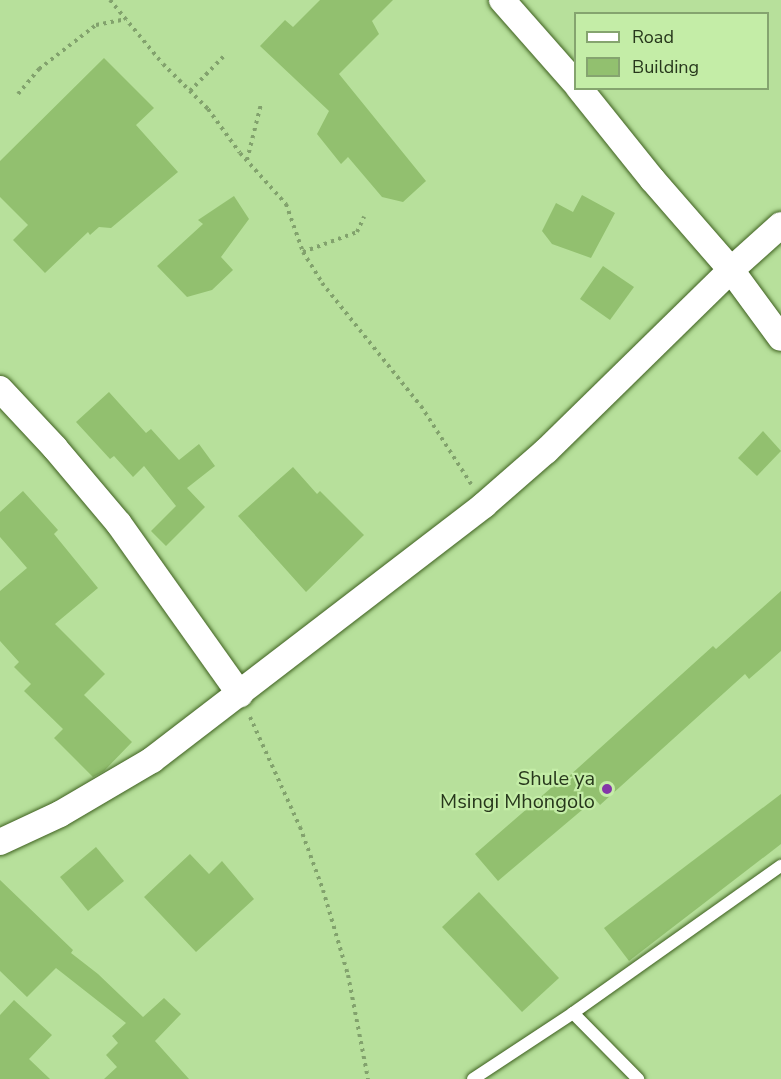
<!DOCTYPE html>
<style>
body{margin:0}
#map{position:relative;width:781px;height:1079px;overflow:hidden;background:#b7e09b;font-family:"Nunito Sans",sans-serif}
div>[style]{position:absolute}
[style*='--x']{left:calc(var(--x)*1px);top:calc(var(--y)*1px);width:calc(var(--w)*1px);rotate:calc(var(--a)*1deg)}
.building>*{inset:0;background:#92c06f}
.path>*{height:4px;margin-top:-2px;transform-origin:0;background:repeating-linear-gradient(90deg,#82a26d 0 3px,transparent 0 7.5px)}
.roads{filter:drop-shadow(0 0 2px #3e601f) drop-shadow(0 0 2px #3e601f)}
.lane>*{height:12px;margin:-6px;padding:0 6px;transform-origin:6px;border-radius:6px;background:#fff}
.street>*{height:26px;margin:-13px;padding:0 13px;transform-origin:13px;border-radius:13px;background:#fff}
.dots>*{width:16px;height:16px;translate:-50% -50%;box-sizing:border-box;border:3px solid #c4eda7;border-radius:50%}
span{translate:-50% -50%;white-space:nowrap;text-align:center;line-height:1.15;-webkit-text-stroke:4.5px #c4eda7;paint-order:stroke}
.poi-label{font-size:20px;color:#27371c}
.right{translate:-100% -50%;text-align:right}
.legend{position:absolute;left:574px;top:12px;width:195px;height:78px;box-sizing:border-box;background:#c4eda7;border:2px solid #85a46f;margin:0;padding:8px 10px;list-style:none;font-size:18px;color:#27371c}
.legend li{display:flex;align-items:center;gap:12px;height:30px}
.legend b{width:30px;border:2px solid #85a46f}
</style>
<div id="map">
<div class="building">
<i style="clip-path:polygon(320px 0,393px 0,372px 21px,379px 34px,339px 74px,426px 181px,403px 202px,382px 197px,348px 157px,341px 164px,317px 134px,329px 111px,260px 46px,285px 20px,293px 27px)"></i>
<i style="clip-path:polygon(104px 58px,154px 108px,136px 125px,178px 172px,111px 228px,99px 227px,90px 235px,88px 232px,45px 273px,13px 240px,28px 225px,0 197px,0 161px)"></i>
<i style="clip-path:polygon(582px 195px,615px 213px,591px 258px,552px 244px,542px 231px,556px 203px,573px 212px)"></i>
<i style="clip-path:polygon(234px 196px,249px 219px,221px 257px,233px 270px,212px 290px,187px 297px,157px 266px,203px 224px,198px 220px)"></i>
<i style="clip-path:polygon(603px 266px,634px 287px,610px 320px,580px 299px)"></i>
<i style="clip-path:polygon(109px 392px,146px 433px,151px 429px,179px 460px,199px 444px,215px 466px,187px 488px,205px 507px,166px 546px,151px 531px,176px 506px,144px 466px,133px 477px,114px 456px,110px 459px,76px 422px)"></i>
<i style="clip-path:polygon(763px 431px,781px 451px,757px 476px,738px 458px)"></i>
<i style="clip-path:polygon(293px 467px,317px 494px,320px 491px,364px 535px,306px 592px,238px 516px)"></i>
<i style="clip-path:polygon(23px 491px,58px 530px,54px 534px,98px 588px,55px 624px,105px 674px,84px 695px,132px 742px,104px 771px,93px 777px,54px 738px,63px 729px,24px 691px,31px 684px,14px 667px,19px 662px,0 641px,0 591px,27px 568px,0 537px,0 512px)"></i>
<i style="clip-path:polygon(781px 591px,781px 651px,749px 679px,745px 674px,600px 805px,595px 799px,498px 881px,475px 854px,566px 775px,568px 777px,713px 646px,716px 649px)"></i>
<i style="clip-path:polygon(781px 794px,781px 844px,629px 961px,604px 928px)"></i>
<i style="clip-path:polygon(96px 847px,124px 881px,88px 911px,60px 877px)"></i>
<i style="clip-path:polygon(190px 854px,209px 874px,222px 861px,254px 899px,196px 952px,144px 897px)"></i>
<i style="clip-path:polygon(0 880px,73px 950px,71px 953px,98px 974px,143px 1017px,164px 998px,181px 1014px,155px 1041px,189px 1079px,104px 1079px,117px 1067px,106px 1055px,118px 1043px,112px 1036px,126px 1023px,56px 968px,27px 997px,0 971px)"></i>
<i style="clip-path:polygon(479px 892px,559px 978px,522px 1012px,442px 927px)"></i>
<i style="clip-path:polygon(14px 1000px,52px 1035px,29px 1059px,50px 1079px,0 1079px,0 1015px)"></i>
</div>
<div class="path">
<i style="--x:110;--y:0;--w:83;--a:50.4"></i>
<i style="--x:163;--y:64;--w:64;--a:45"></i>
<i style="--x:208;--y:109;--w:54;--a:54"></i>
<i style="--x:240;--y:153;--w:69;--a:48"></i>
<i style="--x:286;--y:204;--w:51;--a:70.5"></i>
<i style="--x:303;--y:252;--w:36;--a:58"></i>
<i style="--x:322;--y:283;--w:158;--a:51.2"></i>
<i style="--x:421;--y:406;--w:93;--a:57.3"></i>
<i style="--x:190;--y:91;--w:52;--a:-45.8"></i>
<i style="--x:18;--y:94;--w:33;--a:-50"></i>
<i style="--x:39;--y:69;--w:72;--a:-37.7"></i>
<i style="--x:96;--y:25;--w:31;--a:-11"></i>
<i style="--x:247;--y:160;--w:58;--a:-76"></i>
<i style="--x:303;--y:252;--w:58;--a:-20.3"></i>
<i style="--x:357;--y:232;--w:17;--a:-65"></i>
<i style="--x:250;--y:717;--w:121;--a:65.6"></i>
<i style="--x:300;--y:827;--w:67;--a:69.9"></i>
<i style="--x:323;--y:890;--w:89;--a:73.6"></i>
<i style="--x:348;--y:975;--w:106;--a:79.1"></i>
</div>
<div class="roads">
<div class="lane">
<i style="--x:573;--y:1013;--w:93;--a:45.4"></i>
<i style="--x:473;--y:1079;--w:120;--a:-33.4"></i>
<i style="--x:573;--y:1013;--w:255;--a:-35.3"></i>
</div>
<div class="street">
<i style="--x:502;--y:0;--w:112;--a:48.6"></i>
<i style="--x:579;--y:88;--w:117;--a:51.3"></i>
<i style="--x:652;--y:179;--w:121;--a:49"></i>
<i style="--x:731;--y:270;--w:84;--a:53.7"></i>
<i style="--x:0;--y:389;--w:81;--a:47"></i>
<i style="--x:55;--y:448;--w:99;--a:49.9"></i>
<i style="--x:119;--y:524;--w:209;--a:54.6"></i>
<i style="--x:0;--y:842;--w:66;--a:-25"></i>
<i style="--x:60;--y:814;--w:107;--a:-30.4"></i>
<i style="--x:152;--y:760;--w:419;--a:-37.5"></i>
<i style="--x:484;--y:505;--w:82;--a:-41.1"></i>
<i style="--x:546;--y:451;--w:259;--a:-44.4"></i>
<i style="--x:731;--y:270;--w:67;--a:-42"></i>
</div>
</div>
<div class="dots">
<i style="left:607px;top:789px;background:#8437a8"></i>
</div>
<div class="poi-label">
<span class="right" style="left:595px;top:790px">Shule ya<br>Msingi Mhongolo</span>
</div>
<ul class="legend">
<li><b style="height:8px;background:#fff"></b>Road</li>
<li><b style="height:16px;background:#92c06f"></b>Building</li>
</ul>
</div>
